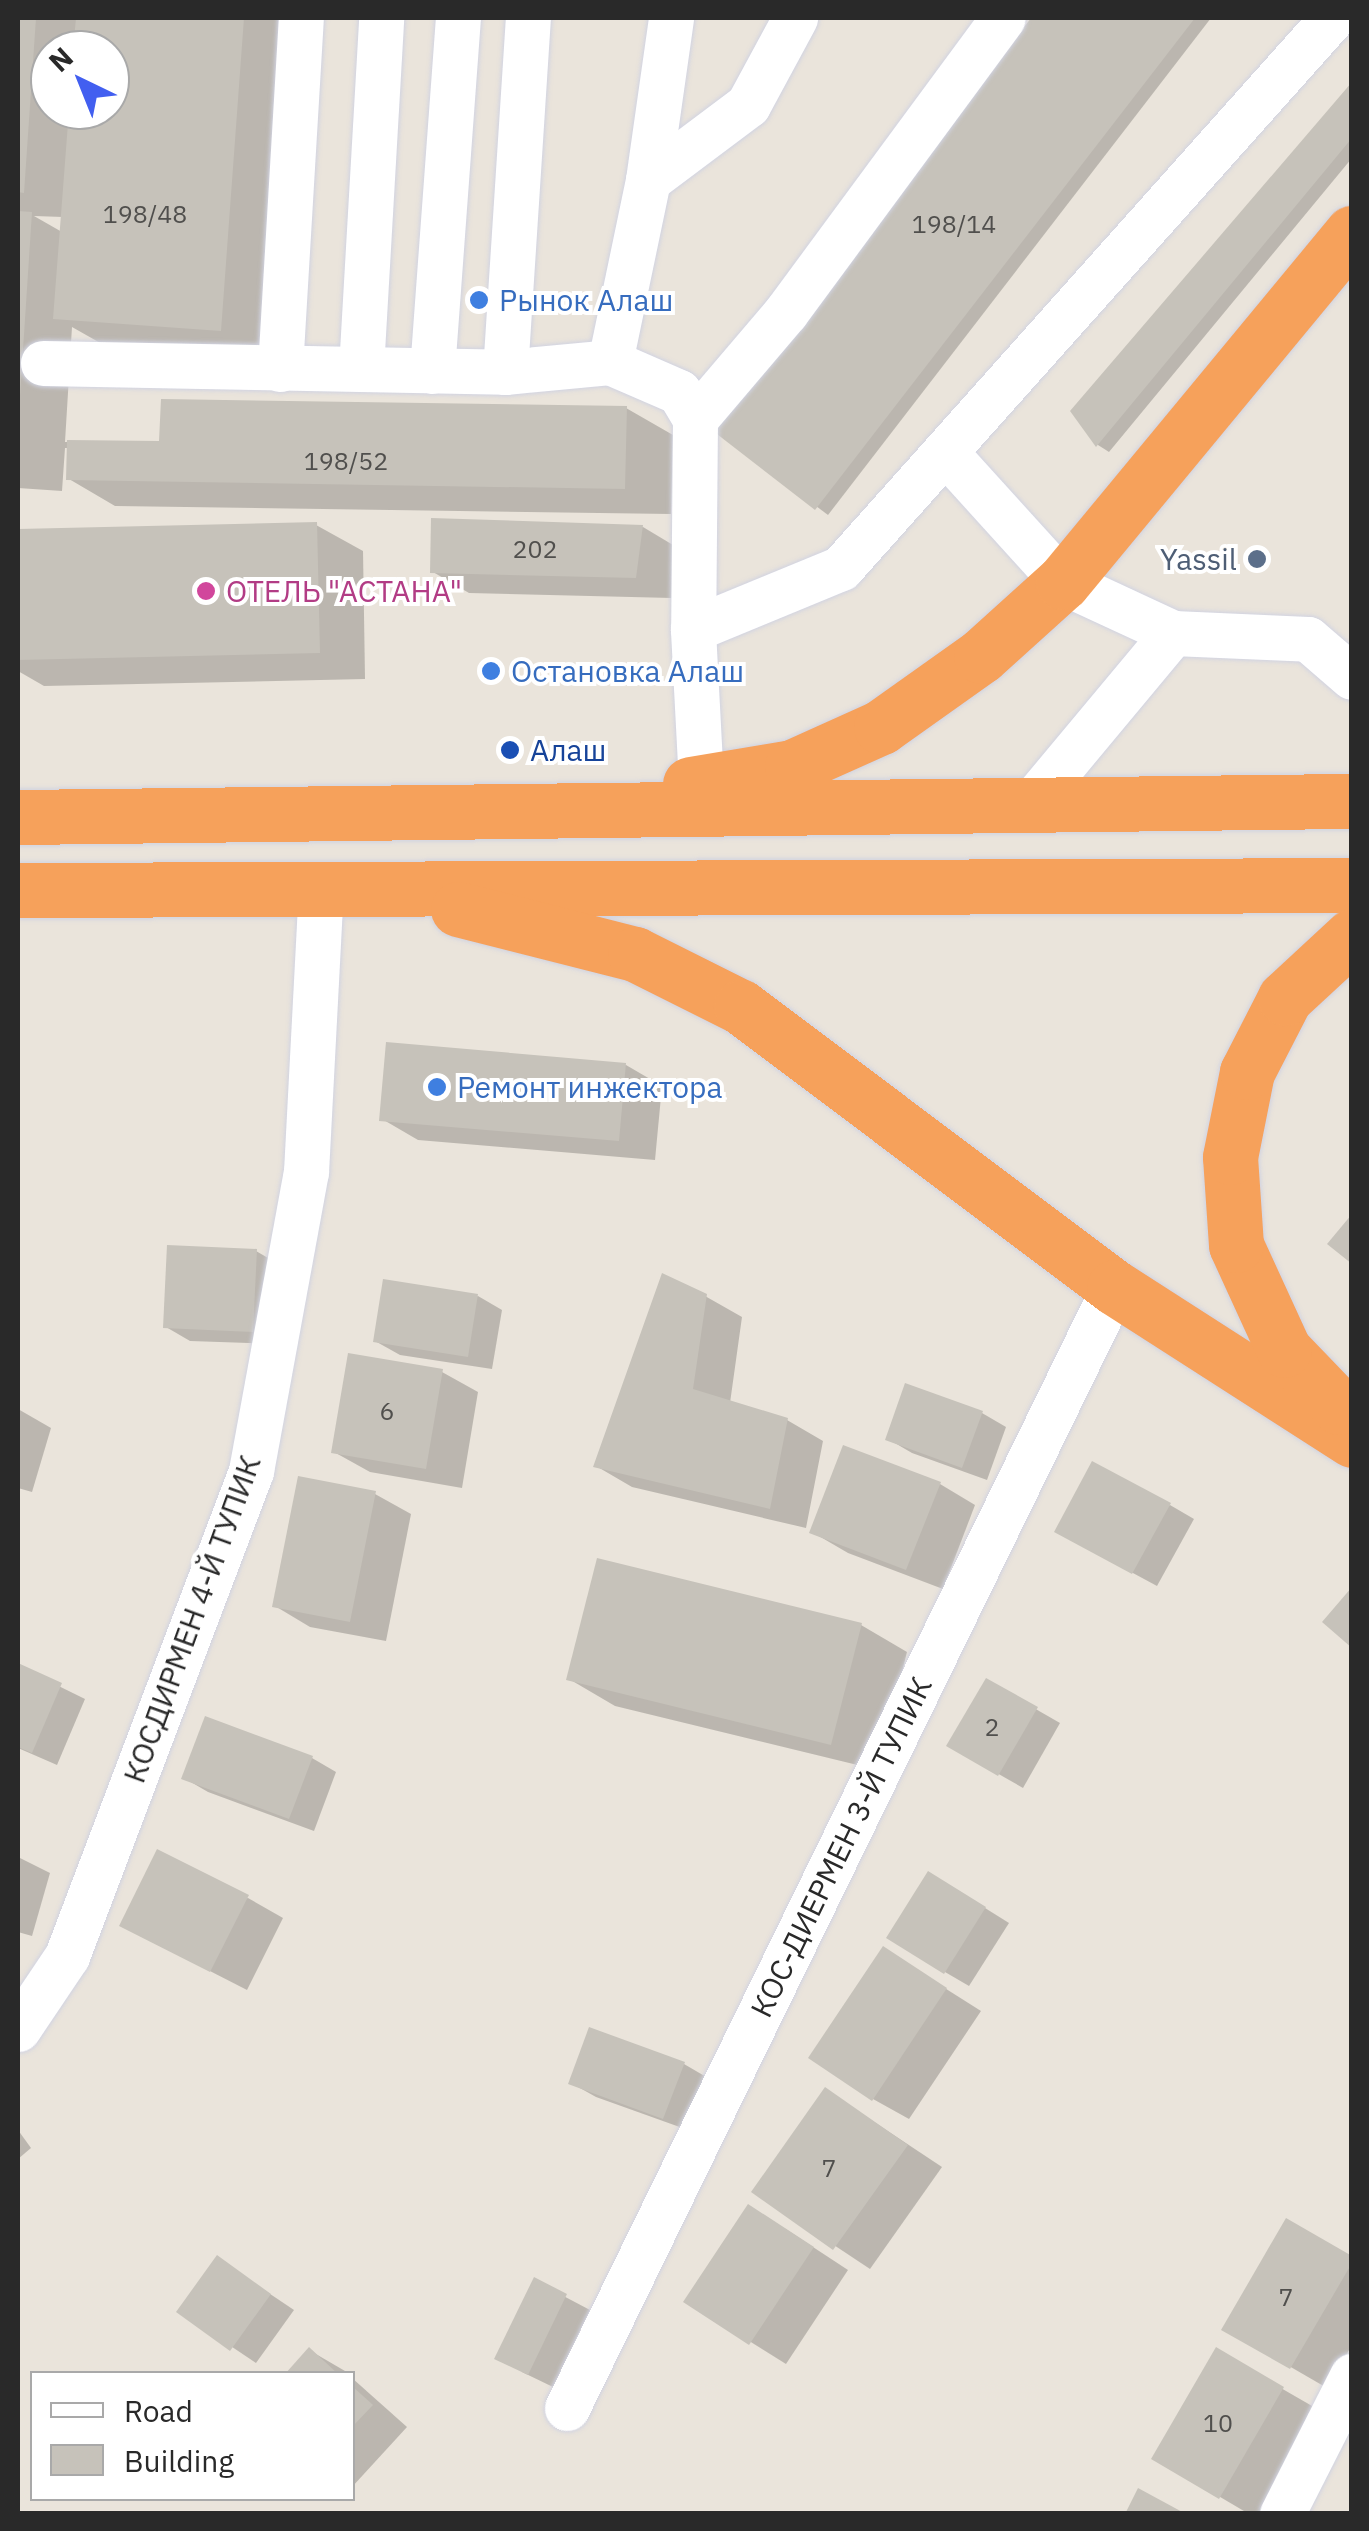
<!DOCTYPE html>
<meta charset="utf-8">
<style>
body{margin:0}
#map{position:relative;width:1369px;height:2531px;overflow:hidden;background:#eae4db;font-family:"IBM Plex Sans",sans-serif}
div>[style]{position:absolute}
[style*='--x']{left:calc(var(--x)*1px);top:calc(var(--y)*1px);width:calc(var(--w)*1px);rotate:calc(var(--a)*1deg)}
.shadow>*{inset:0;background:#0003}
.building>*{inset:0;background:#c6c2ba}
.roads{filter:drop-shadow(0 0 2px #d1d3e1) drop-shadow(0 0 2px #d1d3e1)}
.minor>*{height:45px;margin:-22.5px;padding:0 22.5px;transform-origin:22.5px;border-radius:22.5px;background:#fff}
.highway>*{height:55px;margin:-27.5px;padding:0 27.5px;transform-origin:27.5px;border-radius:27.5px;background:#f6a15b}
.dots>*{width:28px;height:28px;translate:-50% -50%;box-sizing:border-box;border:5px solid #fff;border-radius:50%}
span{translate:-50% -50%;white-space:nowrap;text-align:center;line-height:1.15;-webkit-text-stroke:8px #fff;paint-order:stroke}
.number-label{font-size:25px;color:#504f4d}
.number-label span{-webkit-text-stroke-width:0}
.shop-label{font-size:30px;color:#366cbe}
.left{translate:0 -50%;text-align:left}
.service-label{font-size:30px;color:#4e5e75}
.right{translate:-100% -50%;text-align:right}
.hotel-label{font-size:30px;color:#b23c85}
.transit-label{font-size:30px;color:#164399}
.street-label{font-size:30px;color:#292929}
.frame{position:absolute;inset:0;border:20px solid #292929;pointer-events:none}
.legend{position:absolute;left:30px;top:2371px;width:325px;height:130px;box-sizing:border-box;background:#fff;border:2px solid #a9a9a9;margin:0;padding:12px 18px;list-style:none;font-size:30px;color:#292929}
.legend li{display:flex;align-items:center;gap:20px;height:50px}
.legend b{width:50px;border:2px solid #a9a9a9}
.north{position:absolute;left:30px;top:30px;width:100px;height:100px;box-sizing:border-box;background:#fff;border:2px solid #a9a9a9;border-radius:50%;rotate:317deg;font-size:28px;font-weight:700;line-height:40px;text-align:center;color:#292929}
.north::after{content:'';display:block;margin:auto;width:35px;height:45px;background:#425ff0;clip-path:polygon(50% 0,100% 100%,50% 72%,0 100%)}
</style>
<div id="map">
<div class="shadow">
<i style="clip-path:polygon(evenodd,18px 18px,292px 18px,267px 356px,102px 344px,72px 327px,65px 442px,162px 443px,626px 408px,673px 435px,671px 514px,115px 506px,69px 479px,69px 448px,65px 448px,62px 491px,18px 488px,18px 18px,50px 50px,110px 50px,110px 110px,50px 110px,50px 50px,18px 18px,34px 216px,63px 217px,62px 232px,34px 216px)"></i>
<i style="clip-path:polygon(1034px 18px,1211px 18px,828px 515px,716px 431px)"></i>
<i style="clip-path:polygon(1352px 85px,1352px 158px,1109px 452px,1098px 445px,1073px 411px)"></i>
<i style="clip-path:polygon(316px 525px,363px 551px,365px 679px,44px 686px,18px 671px,18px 531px)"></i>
<i style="clip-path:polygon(643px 527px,678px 548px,672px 598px,469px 593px,433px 572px)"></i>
<i style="clip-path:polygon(626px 1065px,662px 1086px,655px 1160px,418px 1140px,382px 1119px)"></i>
<i style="clip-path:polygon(256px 1251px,280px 1265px,277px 1344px,190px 1341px,166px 1327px)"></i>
<i style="clip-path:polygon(478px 1296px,502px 1310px,492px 1369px,400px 1355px,375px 1341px)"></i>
<i style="clip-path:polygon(705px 1296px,742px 1317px,730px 1403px,787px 1420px,823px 1441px,806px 1528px,632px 1487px,596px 1466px)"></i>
<i style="clip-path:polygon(442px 1372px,478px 1392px,462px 1488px,370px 1472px,334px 1452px)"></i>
<i style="clip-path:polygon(18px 1409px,51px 1428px,32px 1492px,18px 1488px)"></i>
<i style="clip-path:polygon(982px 1413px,1006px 1427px,987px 1480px,912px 1453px,888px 1439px)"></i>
<i style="clip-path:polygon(940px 1484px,975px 1505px,943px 1589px,848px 1553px,812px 1532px)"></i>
<i style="clip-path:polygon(375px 1494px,411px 1514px,386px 1641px,310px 1627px,275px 1606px)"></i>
<i style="clip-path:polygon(1170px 1505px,1194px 1519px,1157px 1586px,1081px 1545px)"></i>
<i style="clip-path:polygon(861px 1625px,907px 1652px,878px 1770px,615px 1706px,569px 1679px)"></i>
<i style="clip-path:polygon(18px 1666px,85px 1699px,57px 1765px,18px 1748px)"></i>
<i style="clip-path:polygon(987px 1681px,1060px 1723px,1023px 1788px,950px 1746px)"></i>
<i style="clip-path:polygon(312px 1758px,336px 1772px,314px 1831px,208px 1792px,184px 1778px)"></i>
<i style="clip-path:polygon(18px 1857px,50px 1873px,32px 1936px,18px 1932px)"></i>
<i style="clip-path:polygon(953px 1888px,1009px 1923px,969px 1986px,945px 1972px)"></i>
<i style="clip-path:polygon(248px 1898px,283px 1918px,247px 1990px,122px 1926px)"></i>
<i style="clip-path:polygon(883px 1949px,981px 2011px,909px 2119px,873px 2099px)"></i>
<i style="clip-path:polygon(684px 2064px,708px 2078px,688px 2130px,596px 2097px,571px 2083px)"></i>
<i style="clip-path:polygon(826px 2090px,942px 2167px,870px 2269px,754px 2192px)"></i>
<i style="clip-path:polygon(18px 2130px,31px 2148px,18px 2159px)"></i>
<i style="clip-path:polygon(784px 2228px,848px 2270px,786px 2364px,687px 2302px)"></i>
<i style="clip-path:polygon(1352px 2258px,1352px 2345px,1327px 2388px,1225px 2329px)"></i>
<i style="clip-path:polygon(218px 2259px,294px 2310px,256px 2363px,180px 2312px)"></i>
<i style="clip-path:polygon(535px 2281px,590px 2310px,553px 2387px,522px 2372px)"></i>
<i style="clip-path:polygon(309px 2350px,345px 2371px,348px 2374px,288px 2374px)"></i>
<i style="clip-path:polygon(1217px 2351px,1319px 2410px,1258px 2514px,1249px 2514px,1154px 2458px)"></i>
<i style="clip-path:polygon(352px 2378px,407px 2427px,352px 2487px)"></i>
</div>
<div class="building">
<i style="clip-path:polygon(18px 18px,36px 18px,24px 193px,18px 192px)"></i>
<i style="clip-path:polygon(76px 18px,244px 18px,221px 331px,53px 319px,69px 110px,110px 110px,110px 50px,73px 50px)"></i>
<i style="clip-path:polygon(1031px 18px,1195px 18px,815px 510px,713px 431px)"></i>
<i style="clip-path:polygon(1352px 82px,1352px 138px,1096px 447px,1070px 411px)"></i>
<i style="clip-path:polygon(18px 211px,32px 212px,20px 396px,18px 396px)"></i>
<i style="clip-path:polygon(161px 399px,627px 406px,625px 489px,66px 480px,67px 440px,159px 441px)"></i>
<i style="clip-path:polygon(431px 518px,643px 525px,636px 578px,430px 573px)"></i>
<i style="clip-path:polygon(317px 522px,320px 653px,18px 660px,18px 529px)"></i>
<i style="clip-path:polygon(386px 1042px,626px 1063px,619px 1141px,379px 1121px)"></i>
<i style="clip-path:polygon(1352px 1214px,1352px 1264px,1327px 1244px)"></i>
<i style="clip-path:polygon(167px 1245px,257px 1249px,253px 1332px,163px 1328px)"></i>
<i style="clip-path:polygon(662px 1273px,707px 1294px,693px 1389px,788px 1418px,770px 1509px,593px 1467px)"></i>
<i style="clip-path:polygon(383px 1279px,478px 1294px,468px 1357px,373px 1342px)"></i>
<i style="clip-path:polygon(348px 1353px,443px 1369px,426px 1469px,331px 1453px)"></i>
<i style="clip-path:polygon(905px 1383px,983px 1411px,962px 1468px,885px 1440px)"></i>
<i style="clip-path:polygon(843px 1445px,941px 1482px,906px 1570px,809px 1533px)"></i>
<i style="clip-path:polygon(1092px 1461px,1171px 1503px,1132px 1574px,1054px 1532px)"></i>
<i style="clip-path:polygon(298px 1476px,376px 1491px,350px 1622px,272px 1607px)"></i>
<i style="clip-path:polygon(597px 1558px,862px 1623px,831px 1745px,566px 1680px)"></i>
<i style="clip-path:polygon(1352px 1587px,1352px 1648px,1322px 1622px)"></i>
<i style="clip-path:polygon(18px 1663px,62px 1683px,32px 1753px,18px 1747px)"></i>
<i style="clip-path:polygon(986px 1678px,1038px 1707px,998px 1776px,946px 1746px)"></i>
<i style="clip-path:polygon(205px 1716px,313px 1756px,289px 1819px,181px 1779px)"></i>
<i style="clip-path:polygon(157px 1849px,249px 1895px,210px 1972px,119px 1926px)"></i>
<i style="clip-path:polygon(928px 1871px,986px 1907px,944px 1974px,886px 1938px)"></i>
<i style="clip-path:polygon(883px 1946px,947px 1988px,872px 2101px,808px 2058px)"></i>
<i style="clip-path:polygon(589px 2027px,685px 2062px,663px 2119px,568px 2084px)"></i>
<i style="clip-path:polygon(825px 2087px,908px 2145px,833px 2250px,751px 2192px)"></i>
<i style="clip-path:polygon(748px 2204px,814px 2247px,749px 2345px,683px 2302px)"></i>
<i style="clip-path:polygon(1286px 2218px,1352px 2256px,1352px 2263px,1290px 2369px,1221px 2330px)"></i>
<i style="clip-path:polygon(217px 2255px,271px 2294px,230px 2351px,176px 2312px)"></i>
<i style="clip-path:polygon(534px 2277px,567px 2294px,528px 2375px,494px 2359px)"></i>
<i style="clip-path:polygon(309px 2347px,338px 2374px,285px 2374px)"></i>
<i style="clip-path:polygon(1216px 2347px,1284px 2387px,1219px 2499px,1151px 2459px)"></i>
<i style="clip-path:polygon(352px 2386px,373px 2405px,352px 2427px)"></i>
<i style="clip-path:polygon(1138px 2488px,1186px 2514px,1125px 2514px)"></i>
</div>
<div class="roads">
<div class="minor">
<i style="--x:648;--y:180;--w:125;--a:-36.9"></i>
<i style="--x:748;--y:105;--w:99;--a:-61.6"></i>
<i style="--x:610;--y:362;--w:186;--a:-78.2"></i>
<i style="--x:648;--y:180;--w:164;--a:-81.9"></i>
<i style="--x:43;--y:363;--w:462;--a:1.1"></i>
<i style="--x:505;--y:372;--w:105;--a:-5.4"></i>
<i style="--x:610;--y:362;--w:75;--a:23.5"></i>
<i style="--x:679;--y:392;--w:31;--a:59"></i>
<i style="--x:695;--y:419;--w:210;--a:90.5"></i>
<i style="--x:280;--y:369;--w:352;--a:-86.6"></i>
<i style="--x:361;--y:369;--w:352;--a:-86.7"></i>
<i style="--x:432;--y:371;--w:354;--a:-85.8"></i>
<i style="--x:505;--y:372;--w:355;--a:-86.3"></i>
<i style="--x:695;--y:419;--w:140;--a:-49.6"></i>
<i style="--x:786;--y:312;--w:365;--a:-53.6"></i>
<i style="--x:945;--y:452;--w:176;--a:47.8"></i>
<i style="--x:1063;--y:582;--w:121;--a:24.9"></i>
<i style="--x:701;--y:783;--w:154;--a:-93"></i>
<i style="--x:693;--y:629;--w:160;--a:-22.4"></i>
<i style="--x:841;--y:568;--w:737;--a:-48.24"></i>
<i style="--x:1027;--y:808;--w:228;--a:-50.2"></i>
<i style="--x:1173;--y:633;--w:135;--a:2.5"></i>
<i style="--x:1308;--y:639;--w:58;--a:40.8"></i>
<i style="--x:18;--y:2029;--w:88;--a:-56.1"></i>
<i style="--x:67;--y:1956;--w:519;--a:-69.22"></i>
<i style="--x:251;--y:1471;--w:304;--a:-79.6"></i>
<i style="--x:306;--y:1172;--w:284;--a:-87"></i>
<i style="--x:567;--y:2408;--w:1247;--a:-63.99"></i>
<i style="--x:1282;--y:2514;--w:155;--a:-63.1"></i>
</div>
<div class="highway">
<i style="--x:690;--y:784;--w:103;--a:-9.5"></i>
<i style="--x:792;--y:767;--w:98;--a:-24.2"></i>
<i style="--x:881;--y:727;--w:123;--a:-35.4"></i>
<i style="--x:981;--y:656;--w:110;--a:-42.1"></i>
<i style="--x:1063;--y:582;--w:453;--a:-50.4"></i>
<i style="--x:18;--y:817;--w:1334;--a:-0.69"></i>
<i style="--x:18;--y:890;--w:1334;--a:-0.21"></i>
<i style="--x:458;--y:909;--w:183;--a:14.3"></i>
<i style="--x:635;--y:954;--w:119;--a:26.6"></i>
<i style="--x:741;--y:1007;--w:466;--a:36.9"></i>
<i style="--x:1114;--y:1287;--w:283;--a:32.7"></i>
<i style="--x:1339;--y:1407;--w:79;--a:-134"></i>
<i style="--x:1284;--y:1350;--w:115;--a:-114.6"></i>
<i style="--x:1236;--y:1245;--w:88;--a:-93.9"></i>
<i style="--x:1230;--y:1157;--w:87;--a:-78.7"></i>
<i style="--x:1247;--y:1072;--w:83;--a:-62.8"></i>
<i style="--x:1285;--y:998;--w:91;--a:-42.8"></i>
</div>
</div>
<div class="dots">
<i style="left:479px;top:300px;background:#3f7fe0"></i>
<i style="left:1257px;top:559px;background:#5c6f8a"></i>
<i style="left:206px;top:591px;background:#d1479c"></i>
<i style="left:491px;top:671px;background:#3f7fe0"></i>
<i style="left:510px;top:750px;background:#1a4fb4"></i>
<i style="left:437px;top:1087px;background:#3f7fe0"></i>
</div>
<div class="number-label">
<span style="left:145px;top:214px">198/48</span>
<span style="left:954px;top:224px">198/14</span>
<span style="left:346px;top:461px">198/52</span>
<span style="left:535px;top:549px">202</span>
<span style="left:387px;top:1411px">6</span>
<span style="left:992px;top:1727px">2</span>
<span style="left:829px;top:2168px">7</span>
<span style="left:1286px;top:2297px">7</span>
<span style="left:1218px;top:2423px">10</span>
</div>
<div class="shop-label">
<span class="left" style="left:499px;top:300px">Рынок Алаш</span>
<span class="left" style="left:511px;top:671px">Остановка Алаш</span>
<span class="left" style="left:457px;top:1087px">Ремонт инжектора</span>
</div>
<div class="service-label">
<span class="right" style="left:1237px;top:559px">Yassil</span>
</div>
<div class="hotel-label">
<span class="left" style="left:226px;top:591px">ОТЕЛЬ "АСТАНА"</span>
</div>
<div class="transit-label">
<span class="left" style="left:530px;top:750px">Алаш</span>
</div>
<div class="street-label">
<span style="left:192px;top:1619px;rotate:-70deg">КОСДИРМЕН 4-Й ТУПИК</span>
<span style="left:841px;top:1847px;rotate:-64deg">КОС-ДИЕРМЕН 3-Й ТУПИК</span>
</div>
<div class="frame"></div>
<ul class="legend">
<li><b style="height:12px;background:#fff"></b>Road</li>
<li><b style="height:28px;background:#c6c2ba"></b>Building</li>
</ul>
<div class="north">N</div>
</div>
